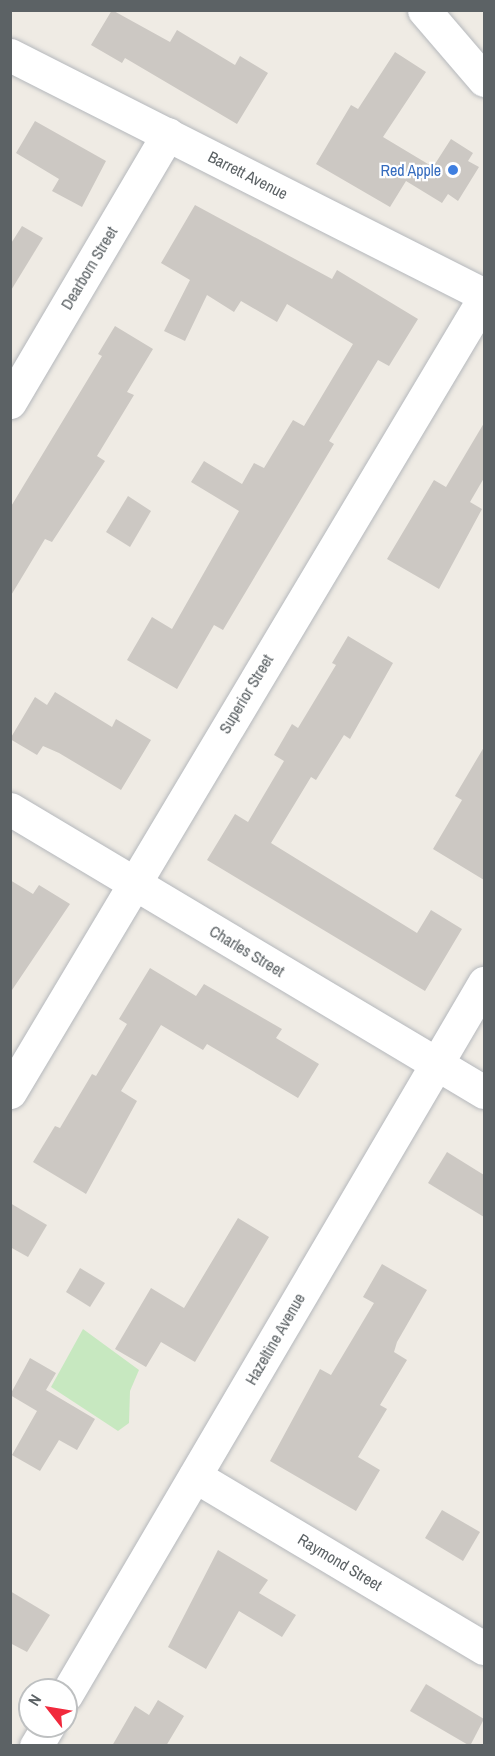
<!DOCTYPE html>
<style>
body{margin:0}
#map{position:relative;width:495px;height:1756px;overflow:hidden;background:#efebe4;font-family:"Archivo Narrow",sans-serif}
div>[style]{position:absolute}
[style*='--x']{left:calc(var(--x)*1px);top:calc(var(--y)*1px);width:calc(var(--w)*1px);rotate:calc(var(--a)*1deg)}
.green>*{inset:0;background:#c7e8c0}
.building>*{inset:0;background:#ccc8c3}
.roads{filter:drop-shadow(0 0 2px #b5b8bc) drop-shadow(0 0 2px #b5b8bc)}
.street>*{height:33px;margin:-16.5px;padding:0 16.5px;transform-origin:16.5px;border-radius:16.5px;background:#fff}
.secondary>*{height:33px;margin:-16.5px;padding:0 16.5px;transform-origin:16.5px;border-radius:16.5px;background:#fff}
.dots>*{width:16px;height:16px;translate:-50% -50%;box-sizing:border-box;border:3px solid #fff;border-radius:50%}
span{translate:-50% -50%;white-space:nowrap;text-align:center;line-height:1.15;-webkit-text-stroke:4.5px #fff;paint-order:stroke}
.shop-label{font-size:16px;color:#366cbe}
.right{translate:-100% -50%;text-align:right}
.street-label{font-size:16px;color:#5c6265}
.frame{position:absolute;inset:0;border:12px solid #5c6265;pointer-events:none}
.north{position:absolute;left:18px;top:1678px;width:60px;height:60px;box-sizing:border-box;background:#fff;border:2px solid #bec0c1;border-radius:50%;rotate:301deg;font-size:16px;font-weight:700;line-height:24px;text-align:center;color:#5c6265}
.north::after{content:'';display:block;margin:auto;width:21px;height:27px;background:#f1293c;clip-path:polygon(50% 0,100% 100%,50% 72%,0 100%)}
</style>
<div id="map">
<div class="green">
<i style="clip-path:polygon(83px 1329px,139px 1370px,130px 1391px,129px 1423px,118px 1431px,51px 1387px)"></i>
</div>
<div class="building">
<i style="clip-path:polygon(112px 10px,170px 42px,177px 30px,235px 65px,240px 56px,268px 73px,237px 124px,125px 58px,122px 63px,91px 45px)"></i>
<i style="clip-path:polygon(395px 52px,426px 72px,383px 137px,433px 167px,451px 139px,473px 153px,468px 161px,479px 167px,458px 201px,448px 194px,442px 203px,406px 181px,390px 207px,316px 164px,351px 105px,358px 109px)"></i>
<i style="clip-path:polygon(35px 121px,106px 161px,82px 207px,52px 191px,59px 179px,16px 153px)"></i>
<i style="clip-path:polygon(195px 205px,332px 279px,337px 270px,418px 319px,389px 366px,378px 360px,329px 441px,334px 444px,223px 630px,214px 625px,177px 689px,127px 660px,152px 617px,172px 629px,239px 511px,191px 482px,204px 461px,242px 484px,254px 463px,264px 468px,293px 420px,304px 426px,353px 344px,287px 304px,277px 322px,241px 301px,234px 312px,207px 295px,185px 341px,164px 331px,190px 280px,161px 263px)"></i>
<i style="clip-path:polygon(22px 226px,43px 238px,10px 292px,10px 245px)"></i>
<i style="clip-path:polygon(115px 326px,153px 349px,127px 392px,134px 395px,97px 456px,105px 461px,52px 542px,45px 539px,10px 597px,10px 508px,102px 356px,98px 354px)"></i>
<i style="clip-path:polygon(484px 423px,484px 478px,470px 502px,482px 509px,439px 589px,387px 559px,434px 480px,446px 487px)"></i>
<i style="clip-path:polygon(128px 496px,151px 511px,130px 547px,106px 532px)"></i>
<i style="clip-path:polygon(348px 636px,393px 663px,350px 739px,344px 735px,316px 780px,311px 777px,271px 843px,417px 933px,431px 910px,462px 929px,425px 991px,207px 860px,235px 814px,248px 822px,284px 761px,274px 755px,292px 724px,298px 728px,336px 665px,332px 663px)"></i>
<i style="clip-path:polygon(55px 692px,112px 727px,116px 719px,151px 740px,121px 790px,59px 753px,43px 746px,37px 755px,10px 739px,35px 697px,47px 705px)"></i>
<i style="clip-path:polygon(484px 747px,484px 880px,433px 849px,462px 800px,455px 796px)"></i>
<i style="clip-path:polygon(10px 880px,33px 894px,39px 885px,70px 904px,10px 993px)"></i>
<i style="clip-path:polygon(150px 968px,196px 996px,204px 984px,282px 1029px,276px 1038px,319px 1064px,298px 1098px,207px 1044px,203px 1050px,161px 1025px,121px 1091px,137px 1101px,86px 1194px,33px 1162px,55px 1126px,60px 1128px,92px 1074px,96px 1076px,127px 1024px,119px 1019px)"></i>
<i style="clip-path:polygon(447px 1152px,484px 1175px,484px 1217px,428px 1183px)"></i>
<i style="clip-path:polygon(10px 1203px,47px 1225px,28px 1257px,10px 1247px)"></i>
<i style="clip-path:polygon(238px 1218px,269px 1237px,195px 1362px,161px 1342px,146px 1367px,115px 1349px,151px 1288px,184px 1308px)"></i>
<i style="clip-path:polygon(382px 1264px,427px 1290px,397px 1342px,394px 1352px,407px 1360px,380px 1405px,387px 1409px,358px 1457px,380px 1470px,356px 1511px,270px 1461px,320px 1369px,331px 1375px,374px 1303px,363px 1297px)"></i>
<i style="clip-path:polygon(80px 1268px,105px 1283px,90px 1307px,66px 1292px)"></i>
<i style="clip-path:polygon(30px 1358px,56px 1373px,46px 1390px,95px 1419px,77px 1450px,59px 1440px,40px 1471px,12px 1455px,37px 1411px,10px 1395px)"></i>
<i style="clip-path:polygon(442px 1510px,480px 1532px,463px 1561px,425px 1538px)"></i>
<i style="clip-path:polygon(218px 1550px,268px 1580px,259px 1593px,296px 1615px,282px 1637px,239px 1611px,206px 1669px,168px 1647px)"></i>
<i style="clip-path:polygon(10px 1591px,50px 1615px,27px 1652px,10px 1643px)"></i>
<i style="clip-path:polygon(426px 1684px,484px 1719px,470px 1746px,410px 1711px)"></i>
<i style="clip-path:polygon(158px 1700px,184px 1716px,166px 1746px,112px 1746px,135px 1706px,149px 1715px)"></i>
</div>
<div class="roads">
<div class="street">
<i style="--x:10;--y:55;--w:531;--a:26.85"></i>
<i style="--x:10;--y:402;--w:311;--a:-59.5"></i>
<i style="--x:10;--y:809;--w:552;--a:30.84"></i>
<i style="--x:10;--y:1092;--w:925;--a:-59.16"></i>
<i style="--x:195;--y:1476;--w:336;--a:30.8"></i>
<i style="--x:66;--y:1695;--w:826;--a:-59.58"></i>
<i style="--x:36;--y:1746;--w:23;--a:-59"></i>
</div>
<div class="secondary">
<i style="--x:424;--y:10;--w:92;--a:49.4"></i>
</div>
</div>
<div class="dots">
<i style="left:453px;top:170px;background:#3f7fe0"></i>
</div>
<div class="shop-label">
<span class="right" style="left:441px;top:170px">Red Apple</span>
</div>
<div class="street-label">
<span style="left:248px;top:175px;rotate:27deg">Barrett Avenue</span>
<span style="left:89px;top:268px;rotate:-59deg">Dearborn Street</span>
<span style="left:246px;top:694px;rotate:-59deg">Superior Street</span>
<span style="left:247px;top:951px;rotate:31deg">Charles Street</span>
<span style="left:275px;top:1339px;rotate:-60deg">Hazeltine Avenue</span>
<span style="left:340px;top:1562px;rotate:31deg">Raymond Street</span>
</div>
<div class="frame"></div>
<div class="north">N</div>
</div>
